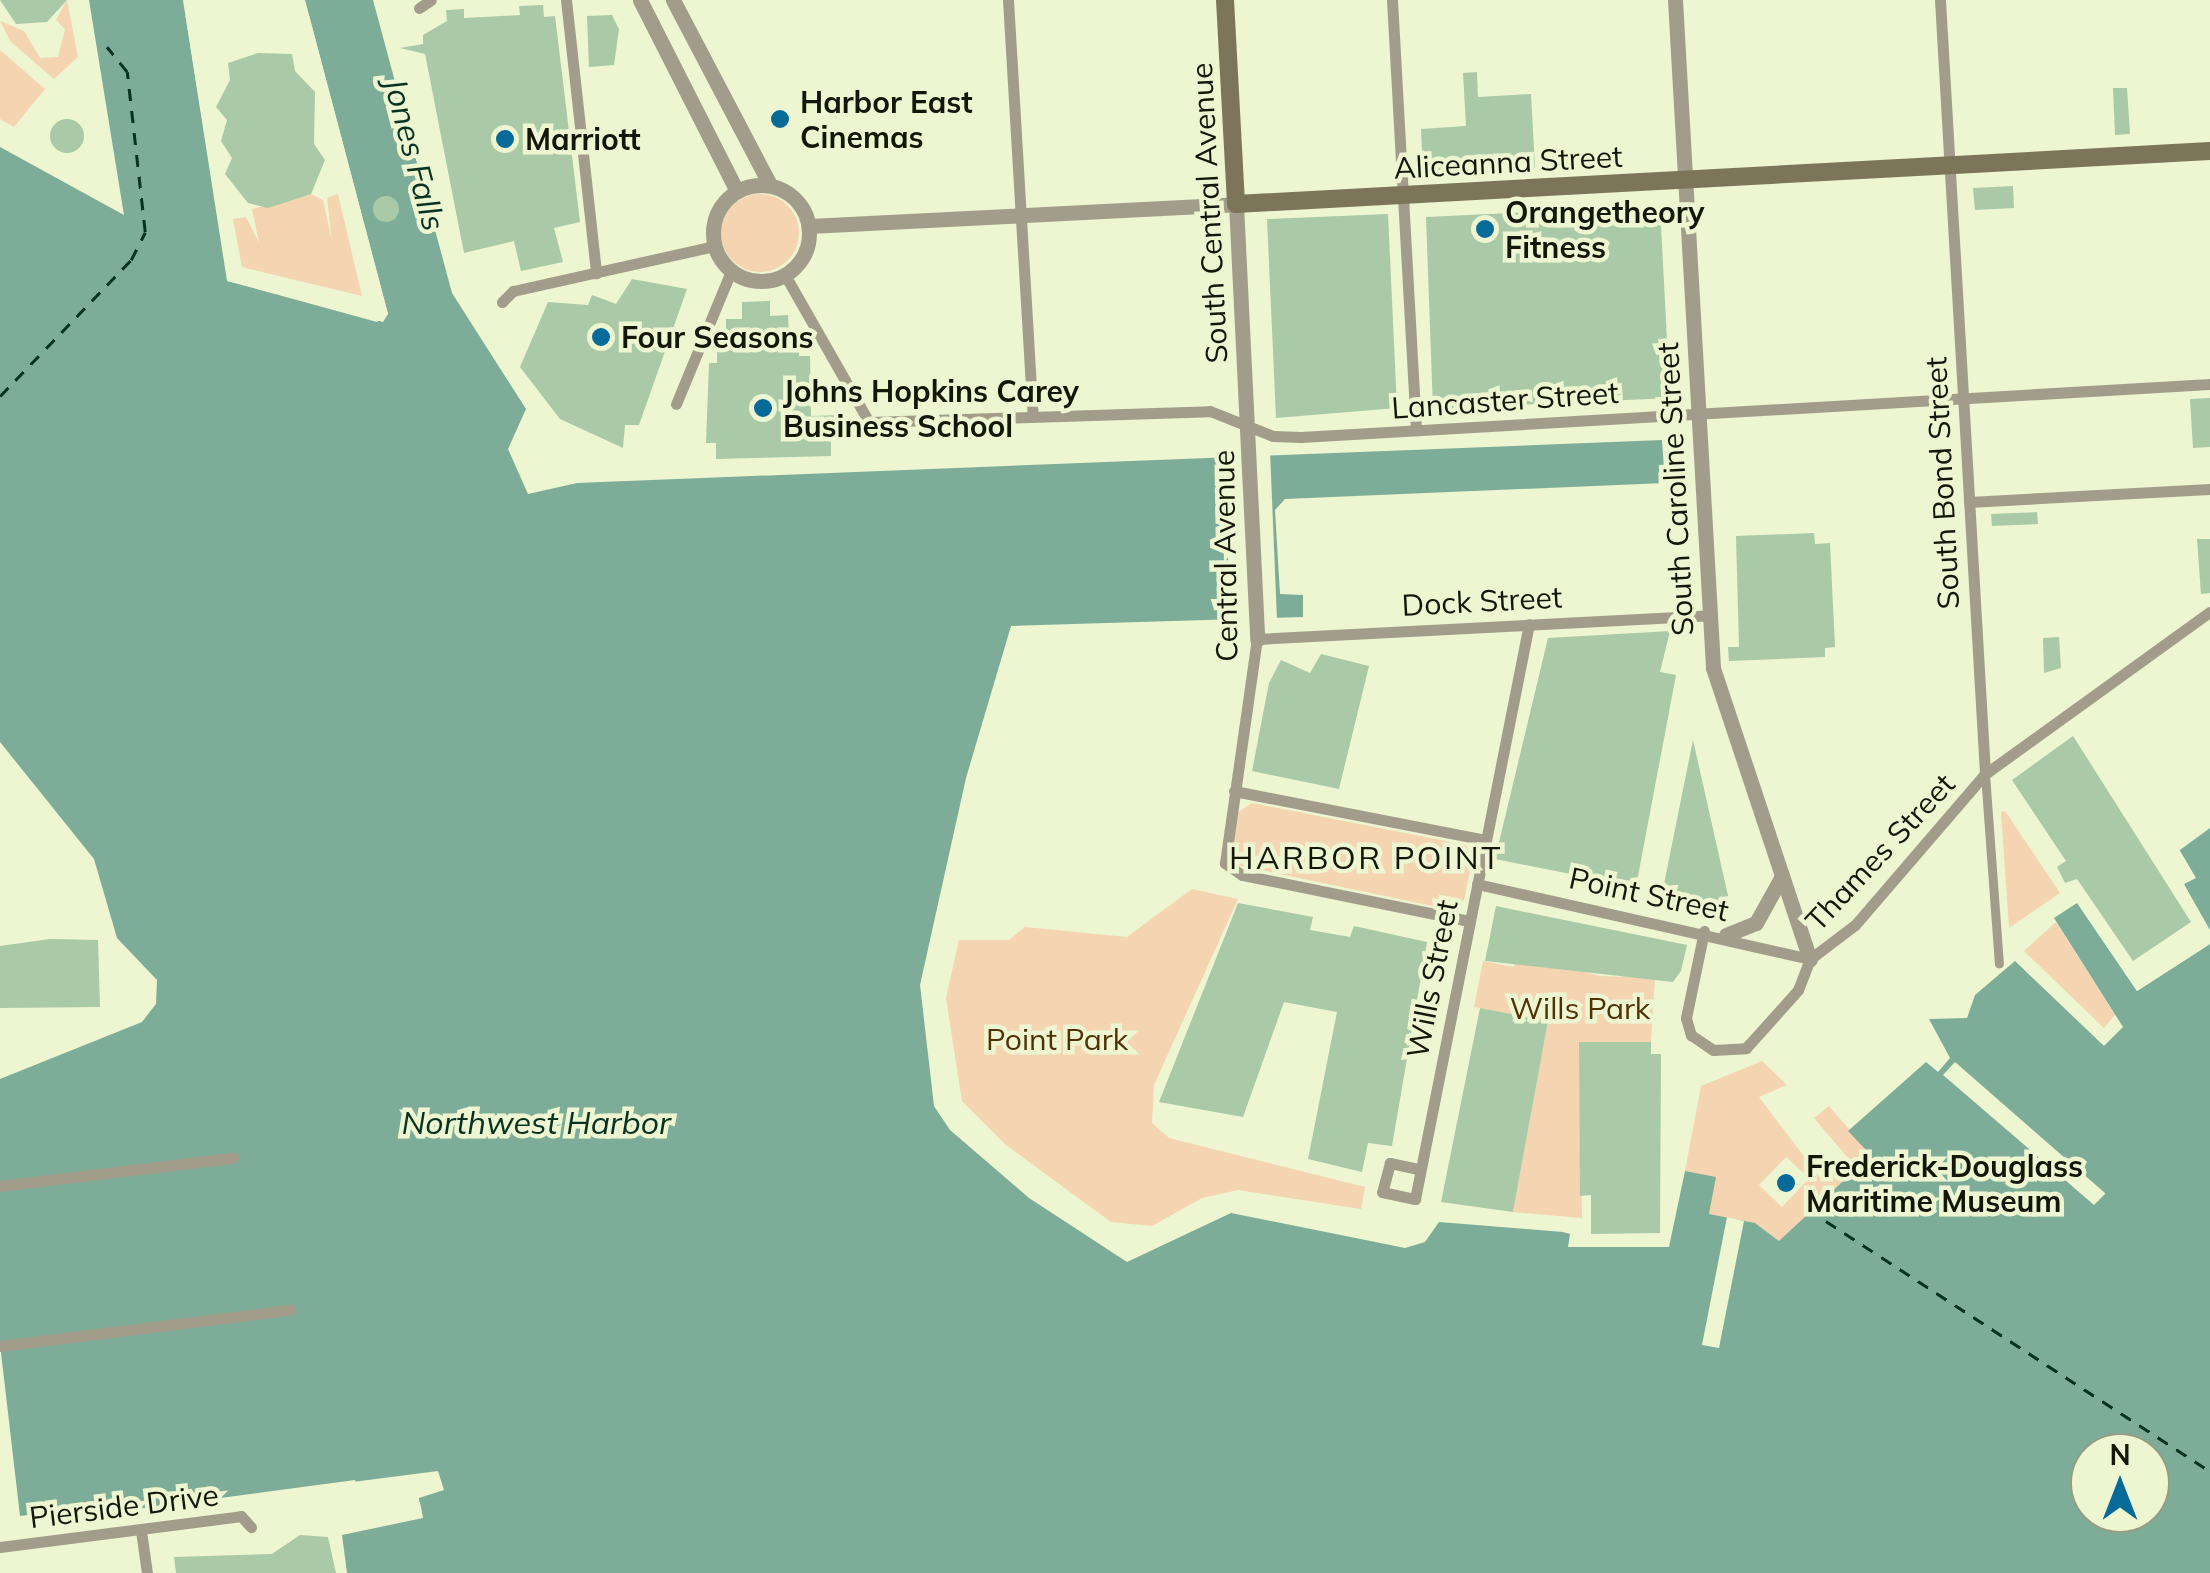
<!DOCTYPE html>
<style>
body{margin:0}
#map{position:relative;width:2210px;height:1573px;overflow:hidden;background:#edf5d1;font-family:Mulish,sans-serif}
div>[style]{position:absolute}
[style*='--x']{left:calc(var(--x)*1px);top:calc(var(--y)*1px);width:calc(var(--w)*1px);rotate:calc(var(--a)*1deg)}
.green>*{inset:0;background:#f4d4b1}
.round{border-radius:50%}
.water>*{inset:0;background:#7dad98}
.pier>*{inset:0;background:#edf5d1}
.ferry>*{height:2.5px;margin-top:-1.25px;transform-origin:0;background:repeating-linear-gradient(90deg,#063223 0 12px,transparent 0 22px)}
.building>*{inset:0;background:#aac9a6}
.pedestrian>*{height:9px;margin:-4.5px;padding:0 4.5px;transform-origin:4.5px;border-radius:4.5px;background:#a29d8a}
.minor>*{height:11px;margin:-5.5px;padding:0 5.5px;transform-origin:5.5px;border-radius:5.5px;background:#a29d8a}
.tertiary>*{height:15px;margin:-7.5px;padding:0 7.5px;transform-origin:7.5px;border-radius:7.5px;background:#a29d8a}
.tertiary>.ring{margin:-7.5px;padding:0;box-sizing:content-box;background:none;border:15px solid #a29d8a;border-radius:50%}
.secondary>*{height:18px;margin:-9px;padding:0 9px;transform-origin:9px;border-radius:9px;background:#7d755a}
.dots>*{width:28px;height:28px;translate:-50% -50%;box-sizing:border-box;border:5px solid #edf5d1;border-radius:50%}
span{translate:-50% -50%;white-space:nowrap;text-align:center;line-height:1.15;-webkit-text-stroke:9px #edf5d1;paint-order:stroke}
.poi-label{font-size:30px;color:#141609;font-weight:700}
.left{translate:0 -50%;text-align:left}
.street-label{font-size:30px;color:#141609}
.park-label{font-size:30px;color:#513104}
.water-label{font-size:32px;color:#063223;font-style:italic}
.neighbourhood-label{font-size:32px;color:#141609;letter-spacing:2.5px}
.north{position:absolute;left:2070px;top:1433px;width:100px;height:100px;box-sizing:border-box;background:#edf5d1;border:2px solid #969c81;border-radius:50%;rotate:0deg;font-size:28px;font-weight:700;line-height:40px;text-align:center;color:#141609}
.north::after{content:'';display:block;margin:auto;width:35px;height:45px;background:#066b99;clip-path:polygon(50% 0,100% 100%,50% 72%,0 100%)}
</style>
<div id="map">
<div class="green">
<i style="clip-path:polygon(67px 0,78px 57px,54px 79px,11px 42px,0 21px,24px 31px,40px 58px,58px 57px,65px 29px,56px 20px)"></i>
<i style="clip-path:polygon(0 50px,45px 89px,14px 127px,0 119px)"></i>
<i class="round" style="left:721px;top:194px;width:78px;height:78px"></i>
<i style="clip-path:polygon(311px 194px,323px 200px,332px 241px,327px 198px,338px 194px,362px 296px,242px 267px,233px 219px,246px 217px,259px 243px,252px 209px)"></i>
<i style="clip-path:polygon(1252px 803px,1466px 845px,1472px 861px,1464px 900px,1447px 909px,1237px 865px,1230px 856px,1237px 813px)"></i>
<i style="clip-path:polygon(2005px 811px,2060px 893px,2009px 928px,2001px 812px)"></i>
<i style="clip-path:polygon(1192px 889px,1238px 899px,1154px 1085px,1152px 1123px,1169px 1138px,1365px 1187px,1361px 1209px,1238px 1190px,1202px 1198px,1152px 1226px,1111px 1222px,1006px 1145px,962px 1101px,946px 998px,959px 940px,1009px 940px,1025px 927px,1127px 937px)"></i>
<i style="clip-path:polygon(2056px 922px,2115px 1015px,2104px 1028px,2024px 951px)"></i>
<i style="clip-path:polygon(1516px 955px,1600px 976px,1655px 978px,1651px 1042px,1579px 1043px,1582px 1218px,1513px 1212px,1548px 1021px,1474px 1007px,1483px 961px,1514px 967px)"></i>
<i style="clip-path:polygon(evenodd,1762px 1061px,1787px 1085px,1759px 1097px,1822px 1180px,1848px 1158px,1814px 1118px,1829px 1106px,1871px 1155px,1779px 1241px,1755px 1223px,1708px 1214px,1685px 1171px,1701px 1086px,1762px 1061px,1786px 1157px,1809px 1178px,1782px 1207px,1759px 1185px,1786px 1157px)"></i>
</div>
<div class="water">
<i style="clip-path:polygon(evenodd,89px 0,183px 0,228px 281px,377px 322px,388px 314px,305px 0,373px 0,452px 293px,526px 409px,508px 449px,528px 494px,577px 483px,1662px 440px,1665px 483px,1285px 499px,1275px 510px,1280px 594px,1303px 595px,1303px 617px,1011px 626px,966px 778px,920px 985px,934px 1106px,950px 1130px,1029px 1198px,1127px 1262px,1231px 1213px,1405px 1248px,1425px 1242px,1439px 1222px,1563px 1232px,1570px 1234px,1568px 1247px,1669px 1247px,1685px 1171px,1716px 1177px,1709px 1214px,1755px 1223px,1779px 1241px,1871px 1155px,1848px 1131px,1926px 1062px,1938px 1072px,1950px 1058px,1929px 1019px,1967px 1018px,1975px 995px,2015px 961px,2104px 1046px,2123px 1027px,2054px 918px,2077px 903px,2137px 991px,2210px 944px,2210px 1573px,347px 1573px,342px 1535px,423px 1518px,420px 1502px,361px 1510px,355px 1480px,93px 1515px,91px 1506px,20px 1516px,0 1344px,0 1079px,142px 1022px,156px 1004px,157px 980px,117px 938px,94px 859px,0 742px,0 147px,124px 215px,89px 0,2090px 1453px,2150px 1453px,2150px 1513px,2090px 1513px,2090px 1453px)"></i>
<i style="clip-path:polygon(2210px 828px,2210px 930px,2169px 858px)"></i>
</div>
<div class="pier">
<i style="clip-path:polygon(183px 0,232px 277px,382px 317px,305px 0,388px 314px,383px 322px,227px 281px)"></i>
<i style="clip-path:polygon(1270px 451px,1277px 620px,1230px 626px,1225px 452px)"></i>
<i style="clip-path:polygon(2179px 849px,2196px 878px,2184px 884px,2210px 935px,2164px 860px)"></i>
<i style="clip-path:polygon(2074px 898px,2138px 984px,2210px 944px,2137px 991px)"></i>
<i style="clip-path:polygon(1955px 1062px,2105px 1193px,2105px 1194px,2094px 1205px,1943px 1075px)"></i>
<i style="clip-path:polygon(1727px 1217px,1744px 1221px,1719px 1348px,1702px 1345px)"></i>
<i style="clip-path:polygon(438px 1471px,444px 1490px,419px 1498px,420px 1515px,338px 1533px,417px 1511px,360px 1515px,352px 1486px,329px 1485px)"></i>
</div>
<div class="ferry">
<i style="--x:0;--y:396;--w:189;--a:-46.1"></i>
<i style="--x:131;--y:260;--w:31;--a:-63"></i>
<i style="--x:145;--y:232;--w:161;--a:-96.4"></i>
<i style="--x:127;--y:72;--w:32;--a:-129"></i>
<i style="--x:1826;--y:1221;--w:458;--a:33.1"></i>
</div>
<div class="building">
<i style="clip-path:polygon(0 0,67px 0,47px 22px,16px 24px)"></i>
<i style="clip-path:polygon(543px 5px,544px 17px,555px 16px,580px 222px,554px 228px,563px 262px,521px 271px,514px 241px,464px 253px,425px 54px,400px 48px,423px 44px,423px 35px,447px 21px,446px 10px,464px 9px,464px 18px,520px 15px,519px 6px)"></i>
<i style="clip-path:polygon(612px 15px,619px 29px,614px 65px,589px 67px,587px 16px)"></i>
<i style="clip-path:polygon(258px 53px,292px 54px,295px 71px,315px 92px,314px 144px,325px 160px,311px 194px,268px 208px,248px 203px,225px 174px,232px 158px,221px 141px,227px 120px,216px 107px,230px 80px,228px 63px)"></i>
<i style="clip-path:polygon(1477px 72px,1478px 97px,1531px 94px,1535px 168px,1423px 175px,1421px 129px,1466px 126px,1463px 73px)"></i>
<i style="clip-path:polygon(2113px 88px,2127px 88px,2130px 134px,2115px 135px)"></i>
<i class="round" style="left:50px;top:119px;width:34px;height:34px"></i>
<i style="clip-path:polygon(2013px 186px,2014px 208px,1975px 210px,1973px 188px)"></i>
<i class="round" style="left:373px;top:196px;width:26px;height:26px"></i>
<i style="clip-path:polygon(1660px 206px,1670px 398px,1433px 409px,1426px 217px)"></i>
<i style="clip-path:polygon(1388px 214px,1397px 408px,1276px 418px,1267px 219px)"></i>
<i style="clip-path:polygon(632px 279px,687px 289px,639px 425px,625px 425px,623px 448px,560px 419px,520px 367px,548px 302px,588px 305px,592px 295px,616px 304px)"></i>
<i style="clip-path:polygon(770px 301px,770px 316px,788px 315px,789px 335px,799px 335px,799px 356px,810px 356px,811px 416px,839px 415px,840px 440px,831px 440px,831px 456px,716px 459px,716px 443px,706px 443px,709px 363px,717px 363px,717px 340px,726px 340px,726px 319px,742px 319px,742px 302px)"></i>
<i style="clip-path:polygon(2210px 398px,2210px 447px,2193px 448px,2190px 399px)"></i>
<i style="clip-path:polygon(2037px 512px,2038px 524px,1992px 526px,1991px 514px)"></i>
<i style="clip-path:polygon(1814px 533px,1815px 544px,1830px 543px,1835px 647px,1825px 648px,1825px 657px,1729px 661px,1728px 647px,1739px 647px,1736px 536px)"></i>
<i style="clip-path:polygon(2197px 539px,2210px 539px,2210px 593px,2201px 594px)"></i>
<i style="clip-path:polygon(1670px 631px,1660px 672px,1676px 675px,1636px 887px,1495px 859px,1548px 638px)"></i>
<i style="clip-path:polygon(2059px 637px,2061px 668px,2044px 673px,2043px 638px)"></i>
<i style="clip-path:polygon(1321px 654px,1369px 666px,1339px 789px,1252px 771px,1269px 683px,1281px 660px,1310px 673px)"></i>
<i style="clip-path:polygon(2073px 736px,2191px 922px,2133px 961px,2077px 879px,2065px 883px,2057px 867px,2066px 861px,2012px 780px)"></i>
<i style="clip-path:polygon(1693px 740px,1731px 909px,1662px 894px)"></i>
<i style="clip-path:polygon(1238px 903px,1313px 917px,1310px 930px,1350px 937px,1354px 926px,1427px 942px,1392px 1146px,1368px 1143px,1362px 1172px,1308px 1159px,1337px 1012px,1284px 1002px,1243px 1117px,1159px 1102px)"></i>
<i style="clip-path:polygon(1496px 906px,1687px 945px,1681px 971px,1673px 982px,1485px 961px)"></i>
<i style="clip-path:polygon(50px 939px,98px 940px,100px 1007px,0 1008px,0 946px)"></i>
<i style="clip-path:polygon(1480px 1008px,1548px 1021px,1513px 1212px,1441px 1202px)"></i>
<i style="clip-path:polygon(1579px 1042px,1651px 1042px,1651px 1054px,1661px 1054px,1660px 1233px,1591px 1234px,1591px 1195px,1580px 1196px)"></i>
<i style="clip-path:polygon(300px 1535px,328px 1537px,336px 1573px,176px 1573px,174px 1557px,272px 1554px)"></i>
</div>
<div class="pedestrian">
<i style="--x:1985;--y:774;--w:190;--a:85.8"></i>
</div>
<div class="minor">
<i style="--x:566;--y:0;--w:275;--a:83.7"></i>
<i style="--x:1008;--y:0;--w:416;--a:86.6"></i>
<i style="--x:1392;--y:0;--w:431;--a:86.8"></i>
<i style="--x:1940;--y:0;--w:775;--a:86.67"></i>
<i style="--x:419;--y:8;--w:14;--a:-34"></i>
<i style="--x:785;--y:275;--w:169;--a:60.3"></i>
<i style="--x:869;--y:422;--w:341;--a:-1.8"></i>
<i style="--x:1210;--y:411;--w:68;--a:21.6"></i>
<i style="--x:1273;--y:436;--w:28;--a:2"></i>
<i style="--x:1301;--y:437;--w:911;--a:-3.34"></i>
<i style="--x:502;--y:302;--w:16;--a:-45"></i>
<i style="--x:513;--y:291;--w:206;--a:-12.6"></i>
<i style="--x:676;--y:404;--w:144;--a:-67.5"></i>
<i style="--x:1969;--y:502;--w:241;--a:-3.1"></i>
<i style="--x:1234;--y:791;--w:256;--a:11"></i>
<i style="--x:1477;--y:884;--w:341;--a:12.7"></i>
<i style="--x:1469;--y:921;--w:232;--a:-168.5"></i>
<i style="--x:1242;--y:875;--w:21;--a:-145"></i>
<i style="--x:1225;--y:863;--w:226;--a:-81.9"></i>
<i style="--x:1257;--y:639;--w:454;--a:-3"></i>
<i style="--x:1704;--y:931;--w:89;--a:101.7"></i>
<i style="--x:1686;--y:1018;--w:18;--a:74"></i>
<i style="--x:1691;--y:1035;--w:27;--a:34"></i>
<i style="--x:1713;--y:1050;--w:33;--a:-3"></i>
<i style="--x:1746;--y:1048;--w:78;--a:-48.1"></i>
<i style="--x:1798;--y:990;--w:33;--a:-69"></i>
<i style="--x:1810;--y:959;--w:56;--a:-37.1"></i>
<i style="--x:1855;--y:925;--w:199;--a:-49.3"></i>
<i style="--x:1985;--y:774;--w:277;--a:-35.8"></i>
<i style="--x:1418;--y:1169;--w:29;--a:-168"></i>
<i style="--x:1390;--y:1163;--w:30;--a:105"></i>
<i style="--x:1382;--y:1192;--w:34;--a:12"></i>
<i style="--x:1415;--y:1199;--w:586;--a:-78.79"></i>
<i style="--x:0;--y:1186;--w:235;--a:-6.9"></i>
<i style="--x:0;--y:1346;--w:293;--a:-7.1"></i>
<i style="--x:141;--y:1531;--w:42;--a:81.9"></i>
<i style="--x:0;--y:1547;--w:243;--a:-7.3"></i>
<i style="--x:241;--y:1516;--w:15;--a:48"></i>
</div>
<div class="tertiary">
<i style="--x:640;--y:0;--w:214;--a:63.1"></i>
<i style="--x:673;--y:0;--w:209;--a:62.3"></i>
<i style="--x:1675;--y:0;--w:669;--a:86.74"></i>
<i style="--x:1713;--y:668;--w:307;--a:71.6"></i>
<i class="ring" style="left:713px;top:185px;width:81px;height:81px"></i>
<i style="--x:809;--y:226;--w:428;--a:-2.9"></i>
<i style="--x:1236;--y:204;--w:436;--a:87.2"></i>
<i style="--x:1726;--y:935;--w:32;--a:-22"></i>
<i style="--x:1756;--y:923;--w:54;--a:-61"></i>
</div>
<div class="secondary">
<i style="--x:1225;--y:0;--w:204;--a:86.9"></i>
<i style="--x:1236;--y:204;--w:975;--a:-3.11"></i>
</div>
<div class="dots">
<i style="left:780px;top:119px;background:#066b99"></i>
<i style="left:505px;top:139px;background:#066b99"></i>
<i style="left:1485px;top:229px;background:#066b99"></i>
<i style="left:601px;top:337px;background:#066b99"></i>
<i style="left:763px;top:408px;background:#066b99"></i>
<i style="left:1786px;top:1183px;background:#066b99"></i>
</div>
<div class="poi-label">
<span class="left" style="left:800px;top:119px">Harbor East<br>Cinemas</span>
<span class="left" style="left:525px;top:139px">Marriott</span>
<span class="left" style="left:1505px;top:229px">Orangetheory<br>Fitness</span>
<span class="left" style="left:621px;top:337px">Four Seasons</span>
<span class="left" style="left:783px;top:408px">Johns Hopkins Carey<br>Business School</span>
<span class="left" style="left:1806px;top:1183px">Frederick-Douglass<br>Maritime Museum</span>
</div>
<div class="street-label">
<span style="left:1508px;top:162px;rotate:-3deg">Aliceanna Street</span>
<span style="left:1209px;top:213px;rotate:-93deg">South Central Avenue</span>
<span style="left:1505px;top:400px;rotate:-4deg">Lancaster Street</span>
<span style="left:1942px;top:483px;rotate:-93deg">South Bond Street</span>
<span style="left:1675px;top:489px;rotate:-93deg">South Caroline Street</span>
<span style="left:1225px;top:556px;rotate:-91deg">Central Avenue</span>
<span style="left:1482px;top:601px;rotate:-3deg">Dock Street</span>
<span style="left:1880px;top:852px;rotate:-47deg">Thames Street</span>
<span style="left:1649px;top:894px;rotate:12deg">Point Street</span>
<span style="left:1432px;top:979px;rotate:-79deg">Wills Street</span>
<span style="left:124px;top:1506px;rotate:-7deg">Pierside Drive</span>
</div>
<div class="park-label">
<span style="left:1580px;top:1008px">Wills Park</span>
<span style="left:1057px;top:1039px">Point Park</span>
</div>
<div class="water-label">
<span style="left:415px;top:154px;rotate:75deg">Jones Falls</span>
<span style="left:536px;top:1122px">Northwest Harbor</span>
</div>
<div class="neighbourhood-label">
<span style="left:1366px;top:857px">HARBOR POINT</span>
</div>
<div class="north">N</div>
</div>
